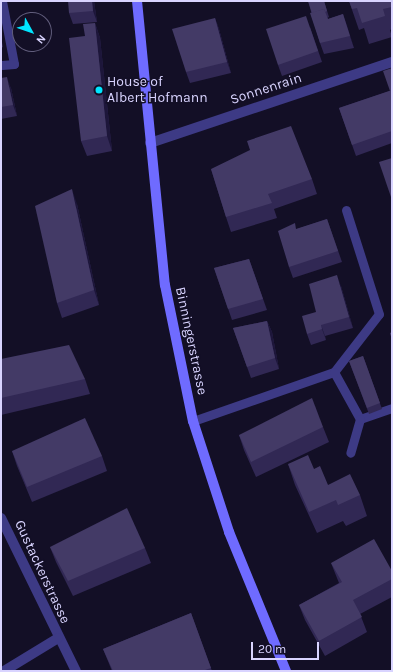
<!DOCTYPE html>
<style>
body{margin:0}
#map{position:relative;width:393px;height:672px;overflow:hidden;background:#130f26;font-family:Karla,sans-serif}
div>[style]{position:absolute}
[style*='--x']{left:calc(var(--x)*1px);top:calc(var(--y)*1px);width:calc(var(--w)*1px);rotate:calc(var(--a)*1deg)}
.lane>*{height:9px;margin:-4.5px;padding:0 4.5px;transform-origin:4.5px;border-radius:4.5px;background:#3d3a85}
.street>*{height:10px;margin:-5px;padding:0 5px;transform-origin:5px;border-radius:5px;background:#3d3a85}
.secondary>*{height:10px;margin:-5px;padding:0 5px;transform-origin:5px;border-radius:5px;background:#6f6bff}
.wall>*{inset:0;background:#312854}
.shaded-wall>*{inset:0;background:#1d163a}
.building>*{inset:0;background:#433a66}
.dots>*{width:11px;height:11px;translate:-50% -50%;box-sizing:border-box;border:2px solid #130f26;border-radius:50%}
span{translate:-50% -50%;white-space:nowrap;text-align:center;line-height:1.15;-webkit-text-stroke:3px #130f26;paint-order:stroke}
.poi-label{font-size:14px;color:#d9d4ff}
.left{translate:0 -50%;text-align:left}
.street-label{font-size:14px;color:#d9d4ff}
.frame{position:absolute;inset:0;border:2px solid #d9d4ff;pointer-events:none}
.north{position:absolute;left:12px;top:12px;width:40px;height:40px;box-sizing:border-box;background:#130f26;border:1px solid #625e7d;border-radius:50%;rotate:130deg;font-size:11px;font-weight:700;line-height:16px;text-align:center;color:#d9d4ff}
.north::after{content:'';display:block;margin:auto;width:14px;height:18px;background:#00e5ff;clip-path:polygon(50% 0,100% 100%,50% 72%,0 100%)}
.scale{position:absolute;left:251px;top:642px;width:68px;height:18px;box-sizing:border-box;border:2px solid #d9d4ff;border-top:0;padding-left:5px;font-size:12px;line-height:14px;white-space:nowrap;color:#d9d4ff;-webkit-text-stroke:3px #130f26;paint-order:stroke}
</style>
<div id="map">
<div class="lane">
<i style="--x:2;--y:1;--w:64;--a:79.2"></i>
<i style="--x:14;--y:64;--w:12;--a:175"></i>
<i style="--x:334;--y:372;--w:73;--a:-52.2"></i>
<i style="--x:379;--y:314;--w:109;--a:-107.6"></i>
<i style="--x:360;--y:419;--w:34;--a:-19"></i>
<i style="--x:193;--y:421;--w:149;--a:-19.2"></i>
<i style="--x:334;--y:372;--w:54;--a:61"></i>
<i style="--x:360;--y:419;--w:35;--a:106"></i>
</div>
<div class="street">
<i style="--x:150;--y:143;--w:255;--a:-18.5"></i>
<i style="--x:1;--y:518;--w:170;--a:63.9"></i>
<i style="--x:4;--y:671;--w:63;--a:-31.4"></i>
</div>
<div class="secondary">
<i style="--x:137;--y:1;--w:285;--a:84.4"></i>
<i style="--x:165;--y:285;--w:139;--a:78.4"></i>
<i style="--x:193;--y:421;--w:117;--a:72"></i>
<i style="--x:229;--y:532;--w:150;--a:67.7"></i>
</div>
<div class="wall">
<i style="clip-path:polygon(94px 1px,97px 22px,73px 24px,69px 13px)"></i>
<i style="clip-path:polygon(308px 1px,324px 1px,329px 17px,327px 18px,328px 19px,343px 14px,354px 48px,324px 54px,320px 43px)"></i>
<i style="clip-path:polygon(349px 1px,392px 1px,392px 29px,390px 30px,392px 37px,369px 44px,364px 28px,359px 30px)"></i>
<i style="clip-path:polygon(215px 18px,219px 29px,231px 73px,190px 83px,186px 72px)"></i>
<i style="clip-path:polygon(95px 23px,100px 38px,112px 151px,87px 156px,81px 141px,85px 36px)"></i>
<i style="clip-path:polygon(310px 27px,322px 62px,282px 76px,278px 65px)"></i>
<i style="clip-path:polygon(1px 37px,3px 47px,1px 48px)"></i>
<i style="clip-path:polygon(392px 68px,392px 143px,356px 156px,339px 108px,390px 91px)"></i>
<i style="clip-path:polygon(1px 78px,11px 88px,17px 116px,1px 119px)"></i>
<i style="clip-path:polygon(211px 169px,312px 179px,317px 194px,274px 209px,277px 218px,231px 232px,226px 217px)"></i>
<i style="clip-path:polygon(77px 204px,99px 305px,62px 318px,57px 303px)"></i>
<i style="clip-path:polygon(327px 219px,342px 262px,293px 278px,289px 267px,297px 229px)"></i>
<i style="clip-path:polygon(249px 259px,267px 310px,232px 320px,214px 268px)"></i>
<i style="clip-path:polygon(341px 286px,353px 328px,325px 336px,326px 340px,311px 345px,307px 334px,316px 312px)"></i>
<i style="clip-path:polygon(267px 321px,272px 332px,279px 369px,251px 378px,233px 328px)"></i>
<i style="clip-path:polygon(363px 356px,382px 409px,369px 414px,349px 361px)"></i>
<i style="clip-path:polygon(1px 359px,85px 379px,90px 394px,1px 415px)"></i>
<i style="clip-path:polygon(323px 427px,329px 442px,256px 477px,244px 450px,239px 435px)"></i>
<i style="clip-path:polygon(12px 451px,102px 456px,107px 471px,32px 502px,17px 466px)"></i>
<i style="clip-path:polygon(288px 464px,328px 485px,360px 495px,367px 516px,346px 526px,343px 521px,317px 533px,295px 485px)"></i>
<i style="clip-path:polygon(50px 547px,145px 548px,151px 563px,73px 596px,56px 562px)"></i>
<i style="clip-path:polygon(331px 563px,392px 571px,392px 597px,360px 614px,367px 632px,325px 656px,305px 620px,299px 605px,339px 583px)"></i>
<i style="clip-path:polygon(191px 613px,212px 671px,112px 671px,103px 649px)"></i>
</div>
<div class="shaded-wall">
<i style="clip-path:polygon(92px 1px,94px 1px,97px 22px,93px 11px)"></i>
<i style="clip-path:polygon(343px 14px,347px 25px,354px 48px,350px 36px)"></i>
<i style="clip-path:polygon(215px 18px,219px 29px,231px 73px,227px 62px)"></i>
<i style="clip-path:polygon(95px 23px,100px 38px,112px 151px,107px 136px)"></i>
<i style="clip-path:polygon(7px 77px,11px 88px,17px 116px,13px 105px)"></i>
<i style="clip-path:polygon(72px 189px,77px 204px,99px 305px,94px 290px)"></i>
<i style="clip-path:polygon(337px 275px,341px 286px,353px 328px,349px 317px)"></i>
<i style="clip-path:polygon(267px 321px,272px 332px,279px 369px,275px 358px)"></i>
<i style="clip-path:polygon(321px 325px,325px 336px,326px 340px,322px 329px)"></i>
</div>
<div class="building">
<i style="clip-path:polygon(68px 1px,92px 1px,93px 11px,69px 13px)"></i>
<i style="clip-path:polygon(308px 1px,324px 1px,327px 11px,325px 12px,324px 9px,312px 13px)"></i>
<i style="clip-path:polygon(349px 1px,392px 1px,392px 7px,383px 9px,385px 16px,362px 23px,357px 8px,352px 9px)"></i>
<i style="clip-path:polygon(324px 9px,328px 19px,343px 14px,350px 36px,320px 43px,310px 13px)"></i>
<i style="clip-path:polygon(306px 16px,318px 51px,278px 65px,266px 29px)"></i>
<i style="clip-path:polygon(215px 18px,227px 62px,186px 72px,172px 29px)"></i>
<i style="clip-path:polygon(95px 23px,107px 136px,81px 141px,69px 38px,85px 36px,83px 24px)"></i>
<i style="clip-path:polygon(392px 68px,392px 90px,390px 91px,383px 71px)"></i>
<i style="clip-path:polygon(7px 77px,13px 105px,1px 107px,1px 78px)"></i>
<i style="clip-path:polygon(392px 90px,392px 131px,352px 145px,339px 108px)"></i>
<i style="clip-path:polygon(291px 126px,312px 179px,268px 194px,272px 203px,226px 217px,211px 169px,250px 150px,247px 141px)"></i>
<i style="clip-path:polygon(392px 158px,392px 200px,379px 162px)"></i>
<i style="clip-path:polygon(72px 189px,94px 290px,57px 303px,35px 206px)"></i>
<i style="clip-path:polygon(327px 219px,338px 251px,289px 267px,278px 231px,295px 223px,296px 229px)"></i>
<i style="clip-path:polygon(249px 259px,263px 299px,228px 309px,214px 268px)"></i>
<i style="clip-path:polygon(337px 275px,349px 317px,321px 325px,322px 329px,307px 334px,302px 316px,316px 312px,309px 284px)"></i>
<i style="clip-path:polygon(267px 321px,275px 358px,247px 367px,233px 328px)"></i>
<i style="clip-path:polygon(392px 332px,392px 340px,390px 333px)"></i>
<i style="clip-path:polygon(69px 345px,85px 379px,1px 398px,1px 359px)"></i>
<i style="clip-path:polygon(363px 356px,380px 403px,367px 408px,349px 361px)"></i>
<i style="clip-path:polygon(312px 398px,323px 427px,251px 462px,239px 435px)"></i>
<i style="clip-path:polygon(85px 418px,102px 456px,27px 487px,12px 451px)"></i>
<i style="clip-path:polygon(308px 455px,314px 469px,320px 466px,328px 485px,350px 474px,360px 495px,338px 505px,336px 500px,309px 512px,288px 464px)"></i>
<i style="clip-path:polygon(127px 508px,145px 548px,68px 581px,50px 547px)"></i>
<i style="clip-path:polygon(374px 539px,392px 571px,392px 579px,353px 600px,362px 617px,319px 641px,299px 605px,342px 582px,331px 563px)"></i>
<i style="clip-path:polygon(191px 613px,211px 668px,202px 671px,113px 671px,103px 649px)"></i>
</div>
<div class="dots">
<i style="left:99px;top:90px;background:#00e5ff"></i>
</div>
<div class="poi-label">
<span class="left" style="left:107px;top:90px">House of<br>Albert Hofmann</span>
</div>
<div class="street-label">
<span style="left:266px;top:89px;rotate:-18deg">Sonnenrain</span>
<span style="left:191px;top:341px;rotate:78deg">Binningerstrasse</span>
<span style="left:42px;top:572px;rotate:65deg">Gustackerstrasse</span>
</div>
<div class="frame"></div>
<div class="north">N</div>
<div class="scale">20 m</div>
</div>
